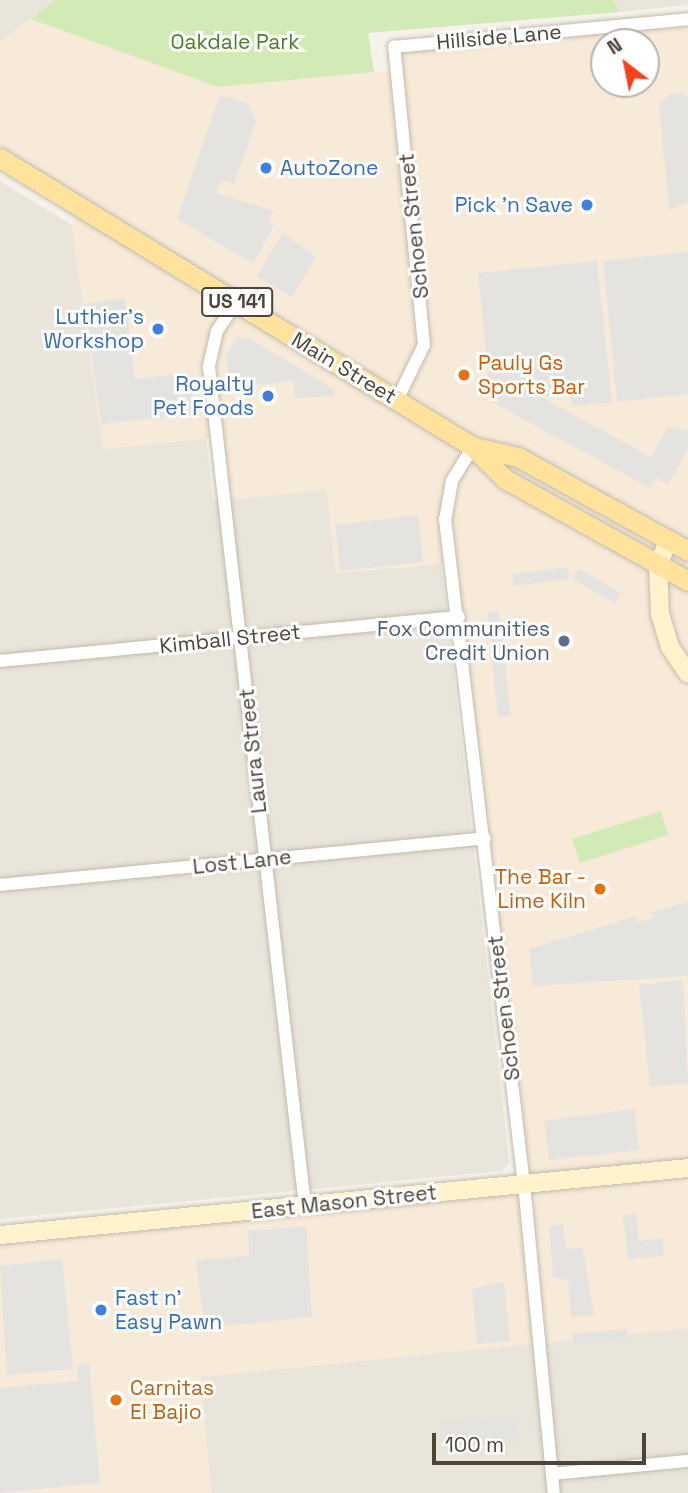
<!DOCTYPE html>
<style>
body{margin:0}
#map{position:relative;width:688px;height:1493px;overflow:hidden;background:#f6f3ec;font-family:"Space Grotesk",sans-serif}
div>[style]{position:absolute}
[style*='--x']{left:calc(var(--x)*1px);top:calc(var(--y)*1px);width:calc(var(--w)*1px);rotate:calc(var(--a)*1deg)}
.residential>*{inset:0;background:#eae5da}
.commercial>*{inset:0;background:#f7ead8}
.green>*{inset:0;background:#d2eab5}
.parking>*{inset:0;background:#e5e3e0}
.roads{filter:drop-shadow(0 0 2px #c2bbae) drop-shadow(0 0 2px #c2bbae)}
.minor>*{height:12px;margin:-6px;padding:0 6px;transform-origin:6px;border-radius:6px;background:#fff}
.secondary>*{height:18px;margin:-9px;padding:0 9px;transform-origin:9px;border-radius:9px;background:#fff3cd}
.primary>*{height:19px;margin:-9.5px;padding:0 9.5px;transform-origin:9.5px;border-radius:9.5px;background:#ffe39c}
.dots>*{width:19px;height:19px;translate:-50% -50%;box-sizing:border-box;border:4px solid #fff;border-radius:50%}
span{translate:-50% -50%;white-space:nowrap;text-align:center;line-height:1.15;-webkit-text-stroke:6px #fff;paint-order:stroke}
.shield-label span{padding:2px 5px;background:#fff;border:2px solid;border-radius:5px;-webkit-text-stroke-width:0}
.shield-label{font-size:19px;color:#4b4439;font-weight:700}
.street-label{font-size:21px;color:#4b4439}
.park-label{font-size:21px;color:#4a7f2a}
.shop-label{font-size:21px;color:#366cbe}
.left{translate:0 -50%;text-align:left}
.right{translate:-100% -50%;text-align:right}
.food-label{font-size:21px;color:#c56008}
.service-label{font-size:21px;color:#4e5e75}
.north{position:absolute;left:590px;top:28px;width:70px;height:70px;box-sizing:border-box;background:#fff;border:2px solid #b7b4b0;border-radius:50%;rotate:328deg;font-size:19px;font-weight:700;line-height:28px;text-align:center;color:#4b4439}
.north::after{content:'';display:block;margin:auto;width:24px;height:32px;background:#fc3f1d;clip-path:polygon(50% 0,100% 100%,50% 72%,0 100%)}
.scale{position:absolute;left:432px;top:1433px;width:214px;height:32px;box-sizing:border-box;border:4px solid #4b4439;border-top:0;padding-left:9px;font-size:21px;line-height:24px;white-space:nowrap;color:#4b4439;-webkit-text-stroke:5px #fff;paint-order:stroke}
</style>
<div id="map">
<div class="residential">
<i style="clip-path:polygon(0 0,55px 0,0 42px)"></i>
<i style="clip-path:polygon(613px 0,688px 0,688px 5px,620px 12px)"></i>
<i style="clip-path:polygon(0 181px,72px 225px,103px 449px,206px 437px,213px 501px,327px 489px,336px 573px,441px 564px,507px 1141px,509px 1164px,501px 1171px,0 1219px)"></i>
<i style="clip-path:polygon(688px 1328px,688px 1493px,211px 1493px,201px 1377px)"></i>
</div>
<div class="commercial">
<i style="clip-path:polygon(evenodd,31px 19px,218px 87px,396px 70px,394px 47px,688px 19px,688px 1328px,201px 1377px,211px 1493px,0 1493px,0 1235px,524px 1185px,451px 563px,336px 573px,327px 490px,225px 500px,218px 438px,103px 449px,72px 225px,82px 208px,0 158px,0 42px,31px 19px,604px 42px,646px 42px,646px 84px,604px 84px,604px 42px)"></i>
</div>
<div class="green">
<i style="clip-path:polygon(55px 0,613px 0,620px 12px,368px 33px,374px 72px,218px 87px,31px 19px)"></i>
<i style="clip-path:polygon(661px 811px,668px 835px,580px 863px,572px 839px)"></i>
</div>
<div class="parking">
<i style="clip-path:polygon(682px 93px,688px 97px,688px 202px,669px 210px,659px 103px,671px 94px)"></i>
<i style="clip-path:polygon(220px 95px,249px 104px,256px 121px,234px 184px,221px 180px,217px 193px,273px 211px,269px 222px,274px 225px,253px 264px,177px 219px)"></i>
<i style="clip-path:polygon(283px 233px,316px 257px,292px 297px,257px 276px)"></i>
<i style="clip-path:polygon(688px 252px,688px 394px,617px 402px,603px 261px)"></i>
<i style="clip-path:polygon(597px 261px,612px 403px,572px 406px,570px 395px,543px 397px,541px 385px,529px 386px,528px 381px,489px 384px,478px 273px)"></i>
<i style="clip-path:polygon(125px 298px,135px 379px,190px 373px,195px 414px,101px 424px,84px 304px)"></i>
<i style="clip-path:polygon(238px 337px,250px 339px,335px 390px,332px 396px,295px 398px,293px 381px,230px 387px,226px 354px)"></i>
<i style="clip-path:polygon(519px 385px,651px 457px,668px 427px,688px 431px,688px 449px,668px 484px,656px 478px,650px 488px,492px 402px,501px 387px)"></i>
<i style="clip-path:polygon(418px 515px,423px 562px,340px 571px,335px 525px)"></i>
<i style="clip-path:polygon(568px 567px,569px 579px,514px 586px,512px 574px)"></i>
<i style="clip-path:polygon(579px 568px,621px 593px,615px 603px,572px 579px)"></i>
<i style="clip-path:polygon(499px 611px,511px 716px,498px 717px,487px 612px)"></i>
<i style="clip-path:polygon(688px 902px,688px 976px,533px 986px,529px 949px,636px 916px,638px 922px,654px 918px,652px 912px)"></i>
<i style="clip-path:polygon(683px 980px,688px 1083px,650px 1087px,639px 985px)"></i>
<i style="clip-path:polygon(634px 1109px,639px 1150px,549px 1160px,544px 1121px)"></i>
<i style="clip-path:polygon(636px 1214px,639px 1241px,662px 1238px,664px 1256px,628px 1259px,623px 1215px)"></i>
<i style="clip-path:polygon(563px 1224px,566px 1249px,583px 1248px,594px 1315px,571px 1317px,568px 1280px,553px 1277px,549px 1226px)"></i>
<i style="clip-path:polygon(306px 1226px,312px 1317px,205px 1328px,196px 1260px,249px 1256px,248px 1231px)"></i>
<i style="clip-path:polygon(62px 1259px,73px 1369px,7px 1375px,0 1266px)"></i>
<i style="clip-path:polygon(504px 1282px,510px 1341px,477px 1344px,472px 1289px)"></i>
<i style="clip-path:polygon(627px 1329px,628px 1340px,574px 1345px,573px 1334px)"></i>
<i style="clip-path:polygon(89px 1363px,100px 1483px,0 1493px,0 1388px,78px 1381px,77px 1365px)"></i>
<i style="clip-path:polygon(516px 1415px,518px 1442px,444px 1450px,442px 1423px)"></i>
</div>
<div class="roads">
<div class="minor">
<i style="--x:236;--y:302;--w:35;--a:123"></i>
<i style="--x:217;--y:331;--w:37;--a:103"></i>
<i style="--x:209;--y:367;--w:844;--a:83.47"></i>
<i style="--x:397;--y:400;--w:61;--a:-63.9"></i>
<i style="--x:424;--y:345;--w:300;--a:-95.7"></i>
<i style="--x:394;--y:47;--w:295;--a:-5.4"></i>
<i style="--x:473;--y:447;--w:40;--a:122"></i>
<i style="--x:452;--y:481;--w:39;--a:100"></i>
<i style="--x:445;--y:519;--w:670;--a:83.23"></i>
<i style="--x:524;--y:1184;--w:310;--a:84.5"></i>
<i style="--x:0;--y:661;--w:461;--a:-5.5"></i>
<i style="--x:0;--y:885;--w:487;--a:-5.5"></i>
<i style="--x:552;--y:1474;--w:137;--a:-5.5"></i>
</div>
<div class="secondary">
<i style="--x:669;--y:540;--w:27;--a:114"></i>
<i style="--x:658;--y:565;--w:49;--a:87.7"></i>
<i style="--x:660;--y:614;--w:34;--a:73"></i>
<i style="--x:670;--y:647;--w:32;--a:56"></i>
<i style="--x:0;--y:1235;--w:691;--a:-5.56"></i>
</div>
<div class="primary">
<i style="--x:0;--y:158;--w:554;--a:31.42"></i>
<i style="--x:473;--y:447;--w:45;--a:45"></i>
<i style="--x:505;--y:479;--w:210;--a:29.1"></i>
<i style="--x:474;--y:447;--w:45;--a:12.8"></i>
<i style="--x:518;--y:457;--w:194;--a:28.9"></i>
</div>
</div>
<div class="dots">
<i style="left:266px;top:168px;background:#3f7fe0"></i>
<i style="left:587px;top:205px;background:#3f7fe0"></i>
<i style="left:158px;top:329px;background:#3f7fe0"></i>
<i style="left:464px;top:375px;background:#e8710a"></i>
<i style="left:268px;top:396px;background:#3f7fe0"></i>
<i style="left:564px;top:641px;background:#5c6f8a"></i>
<i style="left:600px;top:889px;background:#e8710a"></i>
<i style="left:101px;top:1310px;background:#3f7fe0"></i>
<i style="left:116px;top:1400px;background:#e8710a"></i>
</div>
<div class="shield-label">
<span style="left:237px;top:302px">US 141</span>
</div>
<div class="street-label">
<span style="left:499px;top:37px;rotate:-5deg">Hillside Lane</span>
<span style="left:414px;top:226px;rotate:-96deg">Schoen Street</span>
<span style="left:344px;top:368px;rotate:31deg">Main Street</span>
<span style="left:230px;top:639px;rotate:-6deg">Kimball Street</span>
<span style="left:253px;top:751px;rotate:-96deg">Laura Street</span>
<span style="left:242px;top:862px;rotate:-6deg">Lost Lane</span>
<span style="left:504px;top:1008px;rotate:-97deg">Schoen Street</span>
<span style="left:344px;top:1202px;rotate:-6deg">East Mason Street</span>
</div>
<div class="park-label">
<span style="left:235px;top:42px">Oakdale Park</span>
</div>
<div class="shop-label">
<span class="left" style="left:280px;top:168px">AutoZone</span>
<span class="right" style="left:573px;top:205px">Pick 'n Save</span>
<span class="right" style="left:144px;top:329px">Luthier's<br>Workshop</span>
<span class="right" style="left:254px;top:396px">Royalty<br>Pet Foods</span>
<span class="left" style="left:115px;top:1310px">Fast n'<br>Easy Pawn</span>
</div>
<div class="food-label">
<span class="left" style="left:478px;top:375px">Pauly Gs<br>Sports Bar</span>
<span class="right" style="left:586px;top:889px">The Bar -<br>Lime Kiln</span>
<span class="left" style="left:130px;top:1400px">Carnitas<br>El Bajio</span>
</div>
<div class="service-label">
<span class="right" style="left:550px;top:641px">Fox Communities<br>Credit Union</span>
</div>
<div class="north">N</div>
<div class="scale">100 m</div>
</div>
